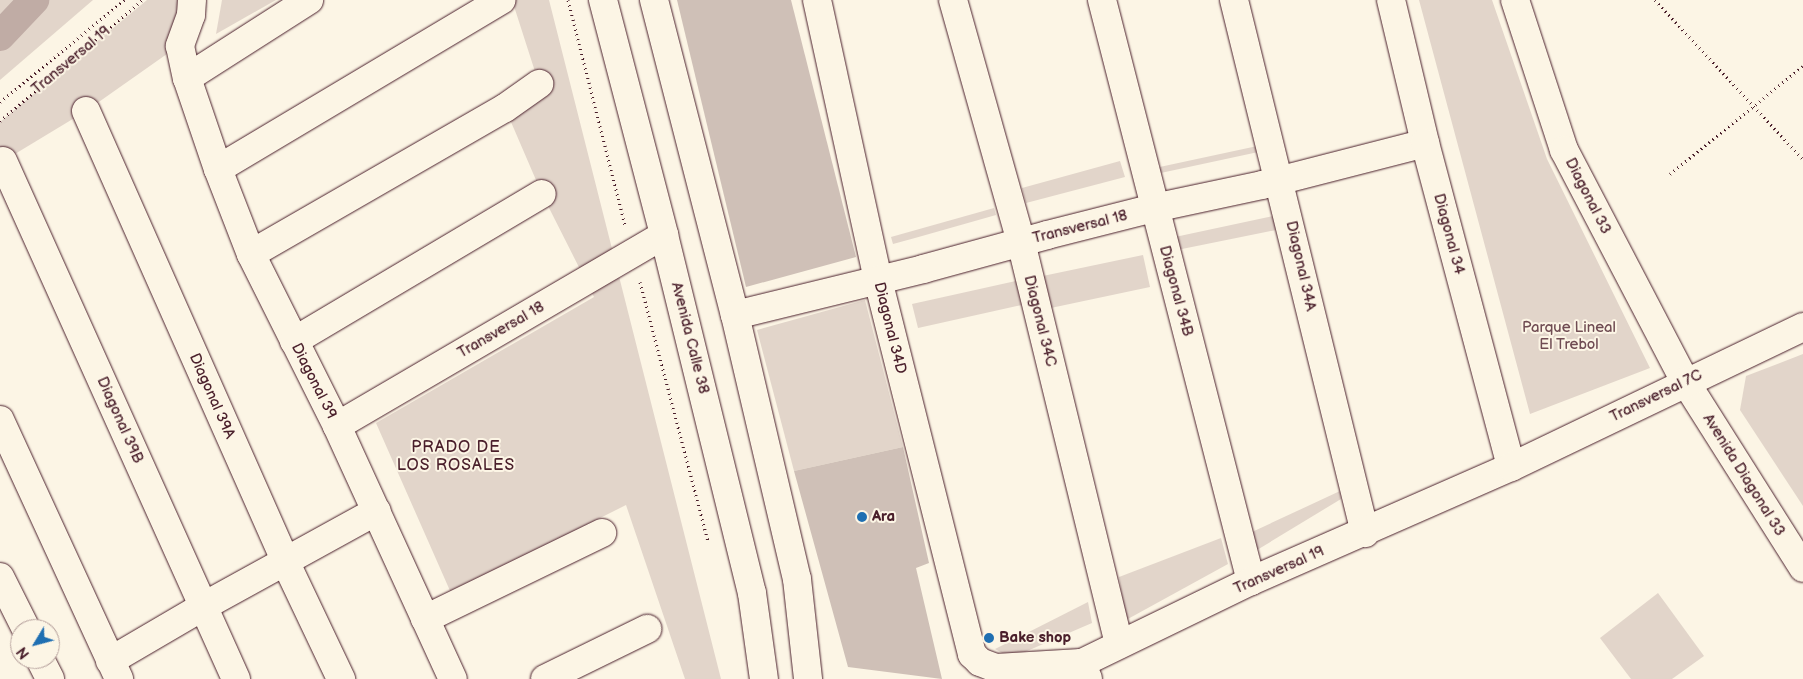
<!DOCTYPE html>
<style>
body{margin:0}
#map{position:relative;width:1803px;height:679px;overflow:hidden;background:#fcf5e5;font-family:"Balsamiq Sans",sans-serif}
div>[style]{position:absolute}
[style*='--x']{left:calc(var(--x)*1px);top:calc(var(--y)*1px);width:calc(var(--w)*1px);rotate:calc(var(--a)*1deg)}
.green>*{inset:0;background:#e2d5ca}
.canal>*{height:30px;margin:-15px;padding:0 15px;transform-origin:15px;border-radius:15px;background:#c0aca5}
.building>*{inset:0;background:#cfc0b7}
.path>*{height:3px;margin-top:-1.5px;transform-origin:0;background:repeating-linear-gradient(90deg,#4a1f2b 0 1px,transparent 0 5px)}
.roads{filter:drop-shadow(0 0 1px #4a1f2b) drop-shadow(0 0 1px #4a1f2b)}
.minor>*{height:28px;margin:-14px;padding:0 14px;transform-origin:14px;border-radius:14px;background:#fcf5e5}
.major>*{height:28px;margin:-14px;padding:0 14px;transform-origin:14px;border-radius:14px;background:#fcf5e5}
.dots>*{width:14px;height:14px;translate:-50% -50%;box-sizing:border-box;border:2px solid #fcf5e5;border-radius:50%}
span{translate:-50% -50%;white-space:nowrap;text-align:center;line-height:1.15;-webkit-text-stroke:4px #fcf5e5;paint-order:stroke}
.street-label{font-size:15px;color:#4a1f2b}
.park-label{font-size:15px;color:#704c53}
.poi-label{font-size:15px;color:#4a1f2b;font-weight:700}
.left{translate:0 -50%;text-align:left}
.neighbourhood-label{font-size:16px;color:#4a1f2b;letter-spacing:1px}
.north{position:absolute;left:10px;top:619px;width:50px;height:50px;box-sizing:border-box;background:#fcf5e5;border:1px solid #b59f9b;border-radius:50%;rotate:233deg;font-size:14px;font-weight:700;line-height:20px;text-align:center;color:#4a1f2b}
.north::after{content:'';display:block;margin:auto;width:18px;height:22px;background:#1f6fb2;clip-path:polygon(50% 0,100% 100%,50% 72%,0 100%)}
</style>
<div id="map">
<div class="green">
<i style="clip-path:polygon(0 0,93px 0,0 80px)"></i>
<i style="clip-path:polygon(147px 0,193px 0,174px 49px,86px 111px,0 163px,0 122px)"></i>
<i style="clip-path:polygon(222px 0,276px 0,216px 34px)"></i>
<i style="clip-path:polygon(512px 0,549px 0,721px 679px,685px 679px,626px 505px,451px 593px,376px 423px,594px 297px,542px 194px,505px 108px,539px 84px)"></i>
<i style="clip-path:polygon(1419px 0,1492px 0,1547px 159px,1650px 368px,1530px 414px)"></i>
<i style="clip-path:polygon(1262px 145px,1263px 151px,1156px 174px,1155px 168px)"></i>
<i style="clip-path:polygon(1120px 161px,1125px 177px,1026px 203px,1022px 188px)"></i>
<i style="clip-path:polygon(994px 208px,996px 215px,915px 238px,893px 244px,891px 237px)"></i>
<i style="clip-path:polygon(1278px 215px,1281px 229px,1177px 250px,1175px 237px)"></i>
<i style="clip-path:polygon(1143px 255px,1150px 287px,1046px 309px,1038px 277px)"></i>
<i style="clip-path:polygon(1020px 280px,1026px 304px,918px 328px,912px 304px)"></i>
<i style="clip-path:polygon(865px 300px,903px 447px,794px 471px,757px 330px)"></i>
<i style="clip-path:polygon(1803px 354px,1803px 506px,1740px 410px,1746px 376px)"></i>
<i style="clip-path:polygon(1340px 491px,1341px 499px,1257px 550px,1252px 532px)"></i>
<i style="clip-path:polygon(1221px 538px,1228px 564px,1126px 620px,1119px 577px)"></i>
<i style="clip-path:polygon(1658px 593px,1704px 656px,1672px 679px,1631px 679px,1600px 638px)"></i>
<i style="clip-path:polygon(1088px 602px,1092px 623px,1011px 658px,995px 649px)"></i>
</div>
<div class="canal">
<i style="--x:0;--y:36;--w:50;--a:-46.6"></i>
</div>
<div class="building">
<i style="clip-path:polygon(677px 0,791px 0,856px 257px,746px 287px)"></i>
<i style="clip-path:polygon(903px 447px,929px 563px,916px 568px,942px 679px,848px 667px,794px 471px)"></i>
</div>
<div class="path">
<i style="--x:568;--y:0;--w:232;--a:75.8"></i>
<i style="--x:1655;--y:0;--w:217;--a:47.1"></i>
<i style="--x:0;--y:102;--w:161;--a:-39.4"></i>
<i style="--x:0;--y:121;--w:187;--a:-40.4"></i>
<i style="--x:1670;--y:174;--w:171;--a:-39.1"></i>
<i style="--x:640;--y:282;--w:269;--a:75.3"></i>
</div>
<div class="roads">
<div class="minor">
<i style="--x:192;--y:0;--w:15;--a:94"></i>
<i style="--x:191;--y:15;--w:33;--a:110"></i>
<i style="--x:180;--y:46;--w:33;--a:78"></i>
<i style="--x:187;--y:78;--w:96;--a:71.2"></i>
<i style="--x:218;--y:169;--w:91;--a:68.8"></i>
<i style="--x:251;--y:254;--w:192;--a:63.4"></i>
<i style="--x:337;--y:426;--w:278;--a:65.4"></i>
<i style="--x:817;--y:0;--w:287;--a:77.7"></i>
<i style="--x:878;--y:280;--w:386;--a:75.9"></i>
<i style="--x:972;--y:654;--w:11;--a:45"></i>
<i style="--x:980;--y:662;--w:17;--a:21"></i>
<i style="--x:996;--y:668;--w:85;--a:-3.4"></i>
<i style="--x:1081;--y:663;--w:17;--a:66"></i>
<i style="--x:953;--y:0;--w:251;--a:74.3"></i>
<i style="--x:1021;--y:242;--w:414;--a:76.3"></i>
<i style="--x:1102;--y:0;--w:600;--a:75.62"></i>
<i style="--x:1234;--y:0;--w:549;--a:76.19"></i>
<i style="--x:187;--y:78;--w:145;--a:-32.6"></i>
<i style="--x:86;--y:111;--w:492;--a:66.1"></i>
<i style="--x:285;--y:561;--w:131;--a:64.6"></i>
<i style="--x:3;--y:161;--w:568;--a:65.78"></i>
<i style="--x:218;--y:169;--w:330;--a:-30.8"></i>
<i style="--x:251;--y:254;--w:293;--a:-29.9"></i>
<i style="--x:505;--y:108;--w:42;--a:-35.2"></i>
<i style="--x:735;--y:315;--w:194;--a:-13.7"></i>
<i style="--x:923;--y:269;--w:129;--a:-15.3"></i>
<i style="--x:1047;--y:235;--w:110;--a:-14.2"></i>
<i style="--x:1154;--y:208;--w:110;--a:-12"></i>
<i style="--x:1262;--y:185;--w:168;--a:-14.4"></i>
<i style="--x:294;--y:341;--w:288;--a:-30.7"></i>
<i style="--x:0;--y:420;--w:285;--a:65.3"></i>
<i style="--x:337;--y:426;--w:379;--a:-30.3"></i>
<i style="--x:0;--y:577;--w:58;--a:63.4"></i>
<i style="--x:425;--y:619;--w:197;--a:-25.9"></i>
<i style="--x:40;--y:659;--w:22;--a:63"></i>
<i style="--x:110;--y:661;--w:109;--a:-30.3"></i>
<i style="--x:204;--y:606;--w:197;--a:-28.8"></i>
<i style="--x:545;--y:679;--w:114;--a:-26.1"></i>
</div>
<div class="major">
<i style="--x:603;--y:0;--w:243;--a:75.4"></i>
<i style="--x:664;--y:235;--w:369;--a:76.2"></i>
<i style="--x:752;--y:593;--w:87;--a:82.1"></i>
<i style="--x:654;--y:0;--w:325;--a:75.6"></i>
<i style="--x:735;--y:315;--w:271;--a:76.8"></i>
<i style="--x:797;--y:579;--w:101;--a:83.7"></i>
<i style="--x:1391;--y:0;--w:147;--a:76.6"></i>
<i style="--x:1425;--y:143;--w:335;--a:75.1"></i>
<i style="--x:1515;--y:0;--w:158;--a:71.9"></i>
<i style="--x:1564;--y:150;--w:261;--a:62.4"></i>
<i style="--x:1685;--y:381;--w:221;--a:57.7"></i>
<i style="--x:1049;--y:679;--w:225;--a:-25.9"></i>
<i style="--x:1251;--y:581;--w:284;--a:-23.7"></i>
<i style="--x:1511;--y:467;--w:324;--a:-25.6"></i>
</div>
</div>
<div class="dots">
<i style="left:862px;top:517px;background:#1f6fb2"></i>
<i style="left:989px;top:638px;background:#1f6fb2"></i>
</div>
<div class="street-label">
<span style="left:71px;top:60px;rotate:-40deg">Transversal 19</span>
<span style="left:1588px;top:196px;rotate:63deg">Diagonal 33</span>
<span style="left:1080px;top:227px;rotate:-14deg">Transversal 18</span>
<span style="left:1449px;top:234px;rotate:75deg">Diagonal 34</span>
<span style="left:1301px;top:266px;rotate:77deg">Diagonal 34A</span>
<span style="left:1176px;top:291px;rotate:75deg">Diagonal 34B</span>
<span style="left:1040px;top:321px;rotate:76deg">Diagonal 34C</span>
<span style="left:890px;top:328px;rotate:76deg">Diagonal 34D</span>
<span style="left:501px;top:330px;rotate:-30deg">Transversal 18</span>
<span style="left:690px;top:338px;rotate:76deg">Avenida Calle 38</span>
<span style="left:314px;top:381px;rotate:63deg">Diagonal 39</span>
<span style="left:212px;top:396px;rotate:66deg">Diagonal 39A</span>
<span style="left:1656px;top:396px;rotate:-26deg">Transversal 7C</span>
<span style="left:120px;top:420px;rotate:66deg">Diagonal 39B</span>
<span style="left:1744px;top:475px;rotate:58deg">Avenida Diagonal 33</span>
<span style="left:1279px;top:570px;rotate:-24deg">Transversal 19</span>
</div>
<div class="park-label">
<span style="left:1569px;top:336px">Parque Lineal<br>El Trebol</span>
</div>
<div class="poi-label">
<span class="left" style="left:872px;top:517px">Ara</span>
<span class="left" style="left:999px;top:638px">Bake shop</span>
</div>
<div class="neighbourhood-label">
<span style="left:456px;top:457px">PRADO DE<br>LOS ROSALES</span>
</div>
<div class="north">N</div>
</div>
